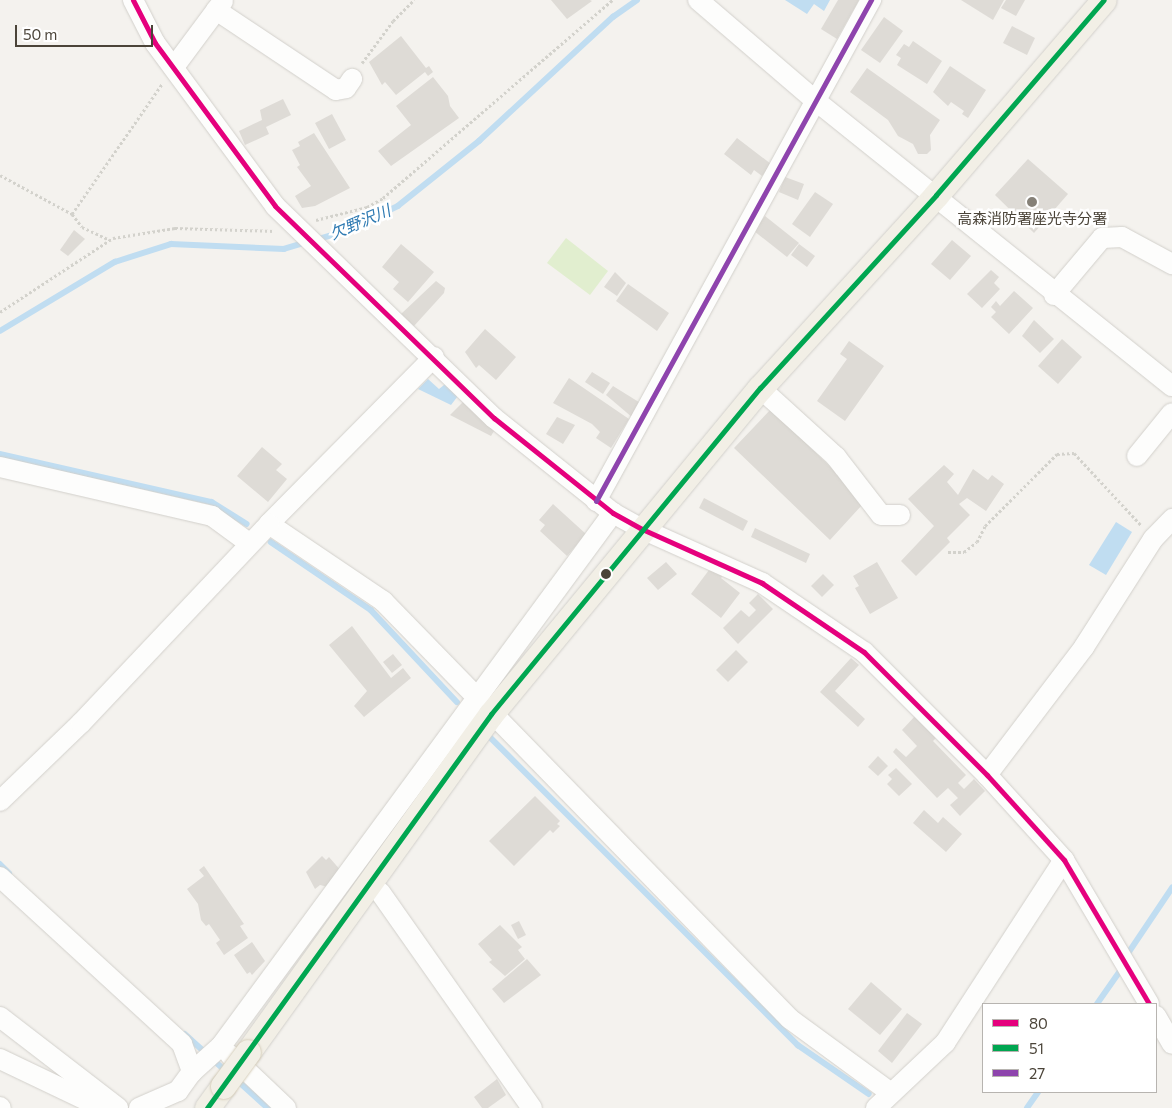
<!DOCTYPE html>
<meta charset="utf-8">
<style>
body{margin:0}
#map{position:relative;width:1172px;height:1108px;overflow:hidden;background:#f4f2ee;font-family:Commissioner,"Noto Sans JP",sans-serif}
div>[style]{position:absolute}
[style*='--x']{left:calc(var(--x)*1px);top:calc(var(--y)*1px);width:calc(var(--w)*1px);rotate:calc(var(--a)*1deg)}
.green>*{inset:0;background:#e1eecf}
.water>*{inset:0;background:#c0ddf1}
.stream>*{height:5.5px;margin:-2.75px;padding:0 2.75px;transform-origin:2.75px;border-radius:2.75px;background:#c0ddf1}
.building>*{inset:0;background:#dedbd6}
.path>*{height:3px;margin-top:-1.5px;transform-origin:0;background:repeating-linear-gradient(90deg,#d3d2cc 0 2.5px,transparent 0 5px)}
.roads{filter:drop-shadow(0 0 1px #d2d0cb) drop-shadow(0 0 1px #d2d0cb)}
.minor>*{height:20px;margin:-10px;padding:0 10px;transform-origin:10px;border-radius:10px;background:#fdfdfc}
.major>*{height:25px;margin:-12.5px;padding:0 12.5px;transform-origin:12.5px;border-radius:12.5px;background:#f2efe6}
.bridges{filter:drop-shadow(0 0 1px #d6cebb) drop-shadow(0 0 1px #d6cebb)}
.major-bridge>*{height:25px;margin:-12.5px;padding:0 12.5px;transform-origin:12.5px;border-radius:12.5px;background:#f2efe6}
.bus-1>*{height:5px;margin:-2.5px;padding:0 2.5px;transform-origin:2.5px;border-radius:2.5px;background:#e5007d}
.bus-2>*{height:5px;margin:-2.5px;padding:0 2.5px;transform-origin:2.5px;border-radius:2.5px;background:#00a651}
.bus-3>*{height:5px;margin:-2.5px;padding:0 2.5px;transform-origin:2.5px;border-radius:2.5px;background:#8e44ad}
.dots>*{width:14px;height:14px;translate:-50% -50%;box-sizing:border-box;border:2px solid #fff;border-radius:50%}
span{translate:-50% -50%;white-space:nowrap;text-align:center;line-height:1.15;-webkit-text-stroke:5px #fff;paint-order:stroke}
.poi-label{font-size:15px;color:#4b4439}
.water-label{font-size:16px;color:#2e7ab2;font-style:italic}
.legend{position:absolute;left:982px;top:1003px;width:175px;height:90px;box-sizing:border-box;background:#fff;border:1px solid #b7b4b0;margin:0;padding:6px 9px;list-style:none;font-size:15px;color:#4b4439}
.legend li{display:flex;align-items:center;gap:10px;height:25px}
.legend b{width:25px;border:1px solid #b7b4b0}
.scale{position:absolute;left:15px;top:25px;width:138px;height:22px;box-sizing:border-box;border:2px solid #4b4439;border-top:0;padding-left:6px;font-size:15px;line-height:18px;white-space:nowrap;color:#4b4439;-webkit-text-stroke:4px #fff;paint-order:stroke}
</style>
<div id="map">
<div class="green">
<i style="clip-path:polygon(566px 238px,608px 271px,590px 295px,547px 263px)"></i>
</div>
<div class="water">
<i style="clip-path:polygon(785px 0,830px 0,824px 11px,814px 4px,807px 14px)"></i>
<i style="clip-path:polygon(428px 379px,439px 389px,449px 381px,461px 392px,451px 405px,418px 389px)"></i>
<i style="clip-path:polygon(1116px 522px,1132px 532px,1106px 575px,1089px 565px)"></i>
</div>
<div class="stream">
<i style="--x:316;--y:240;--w:34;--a:-17"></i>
<i style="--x:348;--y:230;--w:55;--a:-25.6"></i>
<i style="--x:398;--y:206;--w:104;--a:-38.7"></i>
<i style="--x:479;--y:141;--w:183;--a:-42.8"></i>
<i style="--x:613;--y:17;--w:29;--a:-35"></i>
<i style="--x:0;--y:331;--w:134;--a:-31"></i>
<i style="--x:115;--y:262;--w:59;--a:-17.8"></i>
<i style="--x:171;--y:244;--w:113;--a:2.5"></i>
<i style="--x:284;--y:249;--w:24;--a:-17"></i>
<i style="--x:0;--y:454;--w:217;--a:12.8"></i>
<i style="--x:212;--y:502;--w:41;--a:32.2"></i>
<i style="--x:271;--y:542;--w:121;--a:34.2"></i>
<i style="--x:371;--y:610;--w:126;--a:46.9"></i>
<i style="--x:490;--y:737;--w:436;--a:45"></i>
<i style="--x:798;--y:1045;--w:86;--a:34.6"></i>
<i style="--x:0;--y:864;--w:13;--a:45"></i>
<i style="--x:1127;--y:955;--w:81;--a:-56.1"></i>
<i style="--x:1097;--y:1004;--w:39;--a:-55"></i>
<i style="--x:185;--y:1034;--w:57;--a:42.1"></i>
<i style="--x:236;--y:1079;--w:43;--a:42.2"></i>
<i style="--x:1027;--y:1108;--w:19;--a:-55"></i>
</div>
<div class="building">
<i style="clip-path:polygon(551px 0,590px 0,592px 1px,567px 19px)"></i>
<i style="clip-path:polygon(838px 0,859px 0,837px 39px,821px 29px)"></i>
<i style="clip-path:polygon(961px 0,1004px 0,993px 20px)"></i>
<i style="clip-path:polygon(1006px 0,1025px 0,1016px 16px,1001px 8px)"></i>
<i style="clip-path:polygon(884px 17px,903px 31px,880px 63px,861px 50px)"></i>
<i style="clip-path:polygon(1012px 26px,1035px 38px,1027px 55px,1003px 43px)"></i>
<i style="clip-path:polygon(401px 36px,426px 68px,429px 66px,433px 72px,428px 76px,425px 72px,396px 95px,385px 82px,382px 85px,369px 62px)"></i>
<i style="clip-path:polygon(913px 41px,942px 61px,927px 84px,897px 65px,901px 58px,896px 55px,904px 44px,909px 47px)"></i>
<i style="clip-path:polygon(950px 66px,986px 90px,968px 118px,962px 114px,964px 111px,951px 102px,948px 106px,933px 92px)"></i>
<i style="clip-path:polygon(867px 68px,940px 120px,930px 135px,931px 150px,927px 154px,918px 154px,913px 144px,898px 136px,888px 120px,850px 92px)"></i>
<i style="clip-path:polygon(433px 77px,448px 96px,450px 106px,459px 118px,391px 166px,378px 151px,411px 125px,396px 106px)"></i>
<i style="clip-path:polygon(283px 99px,291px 115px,266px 127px,269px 134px,245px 145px,239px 131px,262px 120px,260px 110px)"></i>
<i style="clip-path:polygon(332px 114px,346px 140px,329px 149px,315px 123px)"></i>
<i style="clip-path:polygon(314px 133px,350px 188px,315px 206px,302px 208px,295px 196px,311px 186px,297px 167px,300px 165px,292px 150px,300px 146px,298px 142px)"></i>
<i style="clip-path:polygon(737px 138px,771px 164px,762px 176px,754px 170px,751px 175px,724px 154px)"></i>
<i style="clip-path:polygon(1028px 159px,1068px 194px,1034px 233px,995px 195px)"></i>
<i style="clip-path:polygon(785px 177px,804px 184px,798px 200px,779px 192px)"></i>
<i style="clip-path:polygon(815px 192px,833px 204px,810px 237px,792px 224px)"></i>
<i style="clip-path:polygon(765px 216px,799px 243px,787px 257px,754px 231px)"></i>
<i style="clip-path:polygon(74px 230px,85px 239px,68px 256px,60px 250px)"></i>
<i style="clip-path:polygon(952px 240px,971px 256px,950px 280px,931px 264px)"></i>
<i style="clip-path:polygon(401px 244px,434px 272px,408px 302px,393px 289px,399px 282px,382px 267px)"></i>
<i style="clip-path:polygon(799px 244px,815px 256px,807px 267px,791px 255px)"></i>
<i style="clip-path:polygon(991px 270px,999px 277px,994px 283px,1000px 289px,982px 308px,967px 294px)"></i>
<i style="clip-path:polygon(615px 272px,626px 283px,617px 296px,604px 287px)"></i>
<i style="clip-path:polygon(436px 281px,445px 288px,444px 293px,414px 326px,401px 314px)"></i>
<i style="clip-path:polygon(628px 284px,669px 313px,657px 331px,616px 301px)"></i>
<i style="clip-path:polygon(1014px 291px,1033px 308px,1009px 334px,991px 317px,996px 312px,991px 307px,996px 301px,1000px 306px)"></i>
<i style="clip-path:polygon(1034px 320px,1054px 339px,1040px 353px,1022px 336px)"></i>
<i style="clip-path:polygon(485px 329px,516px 357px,496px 380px,479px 365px,476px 368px,465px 352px)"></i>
<i style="clip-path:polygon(1062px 339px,1082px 357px,1058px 384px,1038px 366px)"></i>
<i style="clip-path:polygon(849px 341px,884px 366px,845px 421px,817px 401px,847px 359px,840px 354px)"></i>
<i style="clip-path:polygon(592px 372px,610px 383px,603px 394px,585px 382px)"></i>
<i style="clip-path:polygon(569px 378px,629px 419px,611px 448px,596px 438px,600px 432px,592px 424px,553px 403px)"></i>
<i style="clip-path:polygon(613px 386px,642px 404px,633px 418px,606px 395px)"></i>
<i style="clip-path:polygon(468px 397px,497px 426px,491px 436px,450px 415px)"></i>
<i style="clip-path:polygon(771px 409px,853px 489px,850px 491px,862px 505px,830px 540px,734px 448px)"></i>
<i style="clip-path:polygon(557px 417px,575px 425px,563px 444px,546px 434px)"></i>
<i style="clip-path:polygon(262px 447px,282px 464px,276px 470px,287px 479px,268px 502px,237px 476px)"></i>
<i style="clip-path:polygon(944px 465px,954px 474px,947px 482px,958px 495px,973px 469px,988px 480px,992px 475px,1004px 484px,986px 511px,967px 498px,959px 504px,970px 515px,947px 538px,950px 542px,916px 576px,901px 561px,934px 526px,908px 499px)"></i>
<i style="clip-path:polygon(704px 498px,748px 521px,743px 531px,699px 508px)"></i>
<i style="clip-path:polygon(553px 504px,586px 534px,567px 556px,540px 531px,545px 525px,539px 520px)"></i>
<i style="clip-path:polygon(755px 528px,810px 554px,806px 563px,751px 537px)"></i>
<i style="clip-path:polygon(666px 562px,677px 574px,658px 590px,647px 578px)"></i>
<i style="clip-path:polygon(877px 562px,898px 598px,870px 614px,855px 588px,859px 586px,853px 576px)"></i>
<i style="clip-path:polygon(712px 566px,723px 575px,721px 578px,740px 593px,721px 618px,691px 594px)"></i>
<i style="clip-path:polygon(823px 574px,834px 585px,822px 597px,811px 586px)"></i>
<i style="clip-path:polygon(758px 594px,773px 609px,738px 644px,723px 628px,741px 610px,749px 617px,756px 610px,749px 603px)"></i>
<i style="clip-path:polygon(352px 626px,391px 678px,403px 668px,411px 678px,364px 717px,354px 706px,367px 691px,329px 645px)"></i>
<i style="clip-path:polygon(736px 650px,748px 662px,728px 682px,716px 670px)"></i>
<i style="clip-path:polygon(393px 654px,402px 665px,392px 673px,383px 662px)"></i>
<i style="clip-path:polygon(851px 658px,859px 665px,835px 691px,865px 719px,858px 727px,820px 692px)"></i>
<i style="clip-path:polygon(916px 715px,937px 737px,933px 741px,966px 775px,958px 783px,964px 789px,974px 779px,985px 791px,960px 816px,950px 805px,958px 798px,948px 788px,937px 798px,893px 752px,896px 748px,906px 757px,917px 746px,902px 730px)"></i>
<i style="clip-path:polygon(878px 756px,888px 766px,878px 776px,868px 767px)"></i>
<i style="clip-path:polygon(896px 768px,912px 784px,899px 796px,887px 784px,892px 779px,888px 775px)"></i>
<i style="clip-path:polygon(535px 796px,560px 821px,557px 824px,560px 826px,553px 833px,550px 830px,514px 866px,489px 841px)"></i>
<i style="clip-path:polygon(924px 810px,938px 823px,943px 817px,962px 834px,946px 852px,913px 823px)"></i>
<i style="clip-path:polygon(322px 856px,326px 860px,329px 857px,342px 872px,328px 887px,320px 885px,315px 889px,306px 872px)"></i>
<i style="clip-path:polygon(204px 866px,244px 924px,240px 926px,248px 938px,224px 955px,216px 943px,220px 940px,209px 924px,206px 926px,201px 920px,198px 904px,187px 889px,204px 876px,199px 870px)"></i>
<i style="clip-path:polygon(519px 921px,526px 935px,518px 939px,511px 925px)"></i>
<i style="clip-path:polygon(500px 925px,522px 947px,518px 950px,525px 959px,505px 976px,489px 962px,492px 960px,478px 944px)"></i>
<i style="clip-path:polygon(252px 942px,265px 961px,252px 975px,250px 972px,247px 974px,234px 955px)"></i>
<i style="clip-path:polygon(527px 959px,541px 975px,504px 1003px,492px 989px)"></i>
<i style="clip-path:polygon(871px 982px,902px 1009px,880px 1035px,848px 1009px)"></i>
<i style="clip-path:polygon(907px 1013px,922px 1024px,892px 1063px,878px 1051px)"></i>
<i style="clip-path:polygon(497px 1079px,506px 1095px,488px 1108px,482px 1108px,474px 1097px)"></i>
</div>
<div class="path">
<i style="--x:362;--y:63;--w:52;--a:-53.6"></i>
<i style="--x:393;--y:21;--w:30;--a:-45"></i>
<i style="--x:0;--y:175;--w:82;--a:28.4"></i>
<i style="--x:72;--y:214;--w:16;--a:52"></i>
<i style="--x:82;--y:227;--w:31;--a:25"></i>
<i style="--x:72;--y:214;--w:158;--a:-55.3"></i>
<i style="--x:316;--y:220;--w:53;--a:-14.3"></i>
<i style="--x:367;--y:207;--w:18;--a:-29"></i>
<i style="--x:383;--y:198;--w:303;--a:-40.8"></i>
<i style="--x:0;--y:312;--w:135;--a:-33.2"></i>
<i style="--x:113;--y:238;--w:63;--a:-9.2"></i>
<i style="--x:175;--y:228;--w:99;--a:1.7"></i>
<i style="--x:948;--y:552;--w:16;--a:0"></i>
<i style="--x:964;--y:552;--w:16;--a:-38"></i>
<i style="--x:977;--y:542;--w:18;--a:-63"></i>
<i style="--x:985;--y:526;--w:102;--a:-45"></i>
<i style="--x:1057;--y:454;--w:17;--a:-3"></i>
<i style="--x:1074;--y:453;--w:98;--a:47.1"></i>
</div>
<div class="roads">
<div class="minor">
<i style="--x:133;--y:0;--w:48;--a:62.9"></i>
<i style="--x:155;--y:43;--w:202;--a:53.6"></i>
<i style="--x:275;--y:206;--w:305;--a:44.1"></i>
<i style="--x:494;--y:418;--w:152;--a:38.6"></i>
<i style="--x:613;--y:513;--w:33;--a:29"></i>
<i style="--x:642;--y:529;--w:132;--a:24.2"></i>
<i style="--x:762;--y:583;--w:123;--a:34.1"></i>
<i style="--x:864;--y:652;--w:174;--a:45"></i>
<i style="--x:987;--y:775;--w:115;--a:47.8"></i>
<i style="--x:1064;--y:860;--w:167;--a:59.4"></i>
<i style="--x:698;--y:0;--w:155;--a:40.6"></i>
<i style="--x:816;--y:101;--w:456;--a:38.7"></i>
<i style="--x:216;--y:10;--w:144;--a:33.7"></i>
<i style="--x:336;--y:90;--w:10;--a:-11"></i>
<i style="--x:346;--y:88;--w:11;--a:-56"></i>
<i style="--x:174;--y:67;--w:82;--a:-53.4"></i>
<i style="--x:1054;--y:295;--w:75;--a:-49.9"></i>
<i style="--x:1102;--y:238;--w:20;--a:-3"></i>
<i style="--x:1122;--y:237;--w:57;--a:28.4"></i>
<i style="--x:434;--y:357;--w:235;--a:134.7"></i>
<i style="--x:269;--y:524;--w:138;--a:34"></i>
<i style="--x:383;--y:601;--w:583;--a:45.76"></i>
<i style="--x:790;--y:1019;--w:125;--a:36.2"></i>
<i style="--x:760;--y:388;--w:103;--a:42.2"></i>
<i style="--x:836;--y:457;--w:73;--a:52.2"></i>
<i style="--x:881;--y:515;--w:19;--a:0"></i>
<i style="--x:1137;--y:456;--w:55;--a:-50.9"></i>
<i style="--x:0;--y:467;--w:218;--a:13"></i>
<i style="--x:212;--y:516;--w:46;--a:36.1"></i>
<i style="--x:596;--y:501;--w:572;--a:-61.24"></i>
<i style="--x:987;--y:775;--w:161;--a:-52.8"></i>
<i style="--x:1084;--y:647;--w:128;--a:-57.4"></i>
<i style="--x:1153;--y:539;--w:28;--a:-46"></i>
<i style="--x:0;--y:801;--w:112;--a:-43.9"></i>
<i style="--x:81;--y:723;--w:274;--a:-46.6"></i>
<i style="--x:0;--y:877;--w:247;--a:42.5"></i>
<i style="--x:182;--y:1044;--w:30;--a:70"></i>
<i style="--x:380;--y:892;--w:264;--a:54.9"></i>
<i style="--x:1156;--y:1016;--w:32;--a:60"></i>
<i style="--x:0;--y:1017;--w:149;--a:37.6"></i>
<i style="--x:230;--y:1055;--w:77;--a:43.4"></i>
<i style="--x:0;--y:1059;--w:98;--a:25.5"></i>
<i style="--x:88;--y:1101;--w:18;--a:3"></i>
<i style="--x:0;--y:1107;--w:1;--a:45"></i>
<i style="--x:139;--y:1108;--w:43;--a:-23.6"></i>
<i style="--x:178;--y:1091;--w:24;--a:-54"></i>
<i style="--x:192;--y:1072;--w:39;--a:-42"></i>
<i style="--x:221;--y:1046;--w:662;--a:-53.67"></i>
<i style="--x:876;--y:1108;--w:95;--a:-43.3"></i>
<i style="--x:945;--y:1043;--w:218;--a:-57"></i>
</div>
<div class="major">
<i style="--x:248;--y:1052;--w:416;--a:-54.3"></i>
<i style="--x:491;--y:714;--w:423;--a:-50.5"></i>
<i style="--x:760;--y:388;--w:261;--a:-47.6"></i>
<i style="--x:936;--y:195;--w:257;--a:-49.3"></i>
<i style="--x:207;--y:1108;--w:27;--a:-54"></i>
</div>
</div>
<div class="bridges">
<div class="major-bridge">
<i style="--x:223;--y:1086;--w:42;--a:-53.7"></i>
</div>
</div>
<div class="bus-1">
<i style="--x:133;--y:0;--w:48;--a:62.9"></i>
<i style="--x:155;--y:43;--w:202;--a:53.6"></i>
<i style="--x:275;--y:206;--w:305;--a:44.1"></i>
<i style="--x:494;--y:418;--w:152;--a:38.6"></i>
<i style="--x:613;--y:513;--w:33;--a:29"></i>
<i style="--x:642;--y:529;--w:132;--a:24.2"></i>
<i style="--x:762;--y:583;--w:123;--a:34.1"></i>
<i style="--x:864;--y:652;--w:174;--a:45"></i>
<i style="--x:987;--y:775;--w:115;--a:47.8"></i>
<i style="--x:1064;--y:860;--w:167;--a:59.4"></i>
</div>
<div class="bus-2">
<i style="--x:207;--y:1108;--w:486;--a:-54.2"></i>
<i style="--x:491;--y:714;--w:423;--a:-50.5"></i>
<i style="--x:760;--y:388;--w:261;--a:-47.6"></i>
<i style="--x:936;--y:195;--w:257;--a:-49.3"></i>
</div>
<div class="bus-3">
<i style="--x:596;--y:501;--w:572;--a:-61.24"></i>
</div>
<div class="dots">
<i style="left:1032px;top:202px;background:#868178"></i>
<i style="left:606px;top:574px;background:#4b4439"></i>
</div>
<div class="poi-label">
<span style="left:1032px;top:219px">高森消防署座光寺分署</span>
</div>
<div class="water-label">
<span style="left:360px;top:222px;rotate:-23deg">欠野沢川</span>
</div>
<ul class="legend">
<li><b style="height:6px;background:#e5007d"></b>80</li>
<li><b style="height:6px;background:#00a651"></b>51</li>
<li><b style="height:6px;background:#8e44ad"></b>27</li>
</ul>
<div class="scale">50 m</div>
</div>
